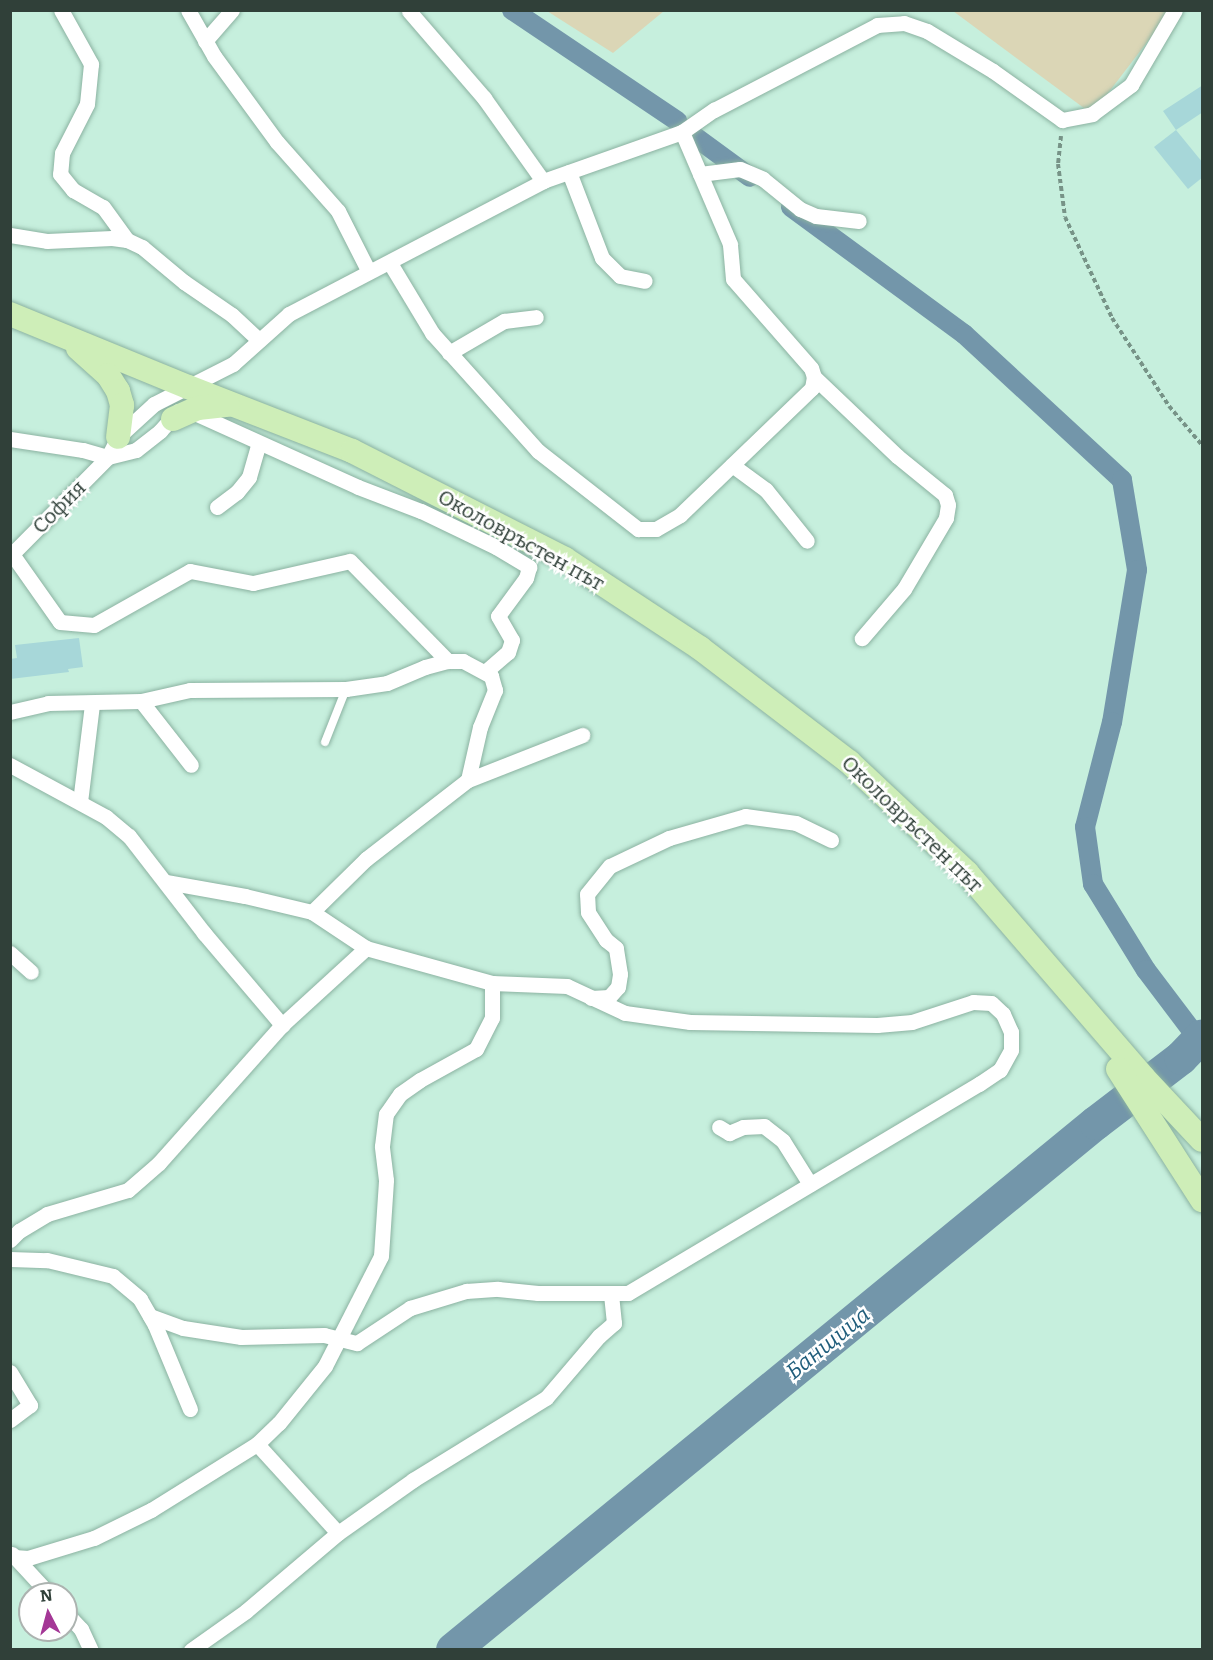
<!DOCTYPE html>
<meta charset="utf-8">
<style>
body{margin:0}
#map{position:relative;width:1213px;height:1660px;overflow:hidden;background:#c6efdd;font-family:Bitter,serif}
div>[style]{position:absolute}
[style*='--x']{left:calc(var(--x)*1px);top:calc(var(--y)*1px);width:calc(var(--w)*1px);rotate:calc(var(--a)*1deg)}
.green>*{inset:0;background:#dbd6b6}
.canal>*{height:20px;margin:-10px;padding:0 10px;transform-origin:10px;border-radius:10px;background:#7396aa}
.river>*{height:34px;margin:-17px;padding:0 17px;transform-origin:17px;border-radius:17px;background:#7396aa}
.building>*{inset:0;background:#a7d7d9}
.path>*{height:4px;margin-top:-2px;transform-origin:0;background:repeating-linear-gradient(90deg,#779387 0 4.5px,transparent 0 7.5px)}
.roads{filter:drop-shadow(0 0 2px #8bb2a1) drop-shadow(0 0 2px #8bb2a1)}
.service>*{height:8px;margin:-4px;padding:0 4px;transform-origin:4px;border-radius:4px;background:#fff}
.minor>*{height:15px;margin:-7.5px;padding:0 7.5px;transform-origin:7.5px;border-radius:7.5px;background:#fff}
.primary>*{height:24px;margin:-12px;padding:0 12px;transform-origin:12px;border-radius:12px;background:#ceeeb8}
span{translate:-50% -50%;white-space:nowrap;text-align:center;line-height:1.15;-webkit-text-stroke:5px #fff;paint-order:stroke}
.street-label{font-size:21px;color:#304039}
.water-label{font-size:22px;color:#1f5d7b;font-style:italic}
.frame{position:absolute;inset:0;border:12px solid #304039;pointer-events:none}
.north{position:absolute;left:18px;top:1582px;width:60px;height:60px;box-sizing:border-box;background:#fff;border:2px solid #acb3b0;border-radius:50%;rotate:354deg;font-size:16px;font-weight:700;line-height:24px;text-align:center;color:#304039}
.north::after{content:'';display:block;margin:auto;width:21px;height:27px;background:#a43796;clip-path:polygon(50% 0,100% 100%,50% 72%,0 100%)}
</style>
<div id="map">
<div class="green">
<i style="clip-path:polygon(547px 11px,664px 11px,613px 53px)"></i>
<i style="clip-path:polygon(953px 11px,1171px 11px,1092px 114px)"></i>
</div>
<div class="canal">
<i style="--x:512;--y:10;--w:199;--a:33.9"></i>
<i style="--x:694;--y:136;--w:69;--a:36.2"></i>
<i style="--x:791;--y:207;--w:215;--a:36.3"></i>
<i style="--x:964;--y:334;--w:215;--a:42.7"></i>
<i style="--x:1122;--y:480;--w:91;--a:80.5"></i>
<i style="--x:1137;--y:570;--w:154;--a:99.3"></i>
<i style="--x:1112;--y:722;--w:108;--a:104.4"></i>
<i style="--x:1085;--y:827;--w:58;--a:82"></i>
<i style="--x:1093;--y:884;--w:101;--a:58.4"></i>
<i style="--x:1146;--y:970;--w:88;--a:52.9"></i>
</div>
<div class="river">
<i style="--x:453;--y:1650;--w:831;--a:-39.34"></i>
<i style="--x:1096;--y:1123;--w:107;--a:-37.4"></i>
<i style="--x:1181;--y:1058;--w:30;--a:-46"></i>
</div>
<div class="building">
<i style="clip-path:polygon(1203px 85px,1203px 112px,1176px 130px,1163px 111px)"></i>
<i style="clip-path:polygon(1176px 130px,1203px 163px,1203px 177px,1188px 189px,1154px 147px)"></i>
<i style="clip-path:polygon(79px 638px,83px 667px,68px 669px,69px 672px,10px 679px,10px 659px,17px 658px,15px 645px)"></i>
</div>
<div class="path">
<i style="--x:1061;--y:136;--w:28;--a:96"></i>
<i style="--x:1058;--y:164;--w:53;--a:82.5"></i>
<i style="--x:1065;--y:217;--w:111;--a:65"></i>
<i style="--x:1112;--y:318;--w:105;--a:57.1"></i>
<i style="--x:1169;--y:406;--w:51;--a:49.8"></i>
</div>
<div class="roads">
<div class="service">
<i style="--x:325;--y:742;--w:57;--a:-68.4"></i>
</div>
<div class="minor">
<i style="--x:61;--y:10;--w:62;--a:60.9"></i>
<i style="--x:91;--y:64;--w:40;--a:95.7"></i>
<i style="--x:87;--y:104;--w:55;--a:117"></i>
<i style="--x:62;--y:153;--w:21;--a:95"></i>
<i style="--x:60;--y:174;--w:21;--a:51"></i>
<i style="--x:73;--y:190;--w:34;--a:30"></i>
<i style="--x:103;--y:207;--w:41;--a:54"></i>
<i style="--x:188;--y:10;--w:53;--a:60.5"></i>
<i style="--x:214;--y:56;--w:107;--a:53.8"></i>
<i style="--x:277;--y:142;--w:92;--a:48.5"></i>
<i style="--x:338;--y:211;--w:68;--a:63.1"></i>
<i style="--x:409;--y:11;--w:115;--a:49.2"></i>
<i style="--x:484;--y:98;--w:102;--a:54.6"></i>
<i style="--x:205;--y:41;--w:41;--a:-48.9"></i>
<i style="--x:569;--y:172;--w:92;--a:69"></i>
<i style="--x:602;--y:258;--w:25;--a:45"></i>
<i style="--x:620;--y:276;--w:25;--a:11"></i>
<i style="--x:700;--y:174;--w:40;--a:-7.1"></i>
<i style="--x:740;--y:169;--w:25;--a:23"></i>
<i style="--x:763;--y:179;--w:48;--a:39"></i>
<i style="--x:800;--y:209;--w:17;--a:24"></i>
<i style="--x:816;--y:216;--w:43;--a:6.6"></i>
<i style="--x:10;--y:235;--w:37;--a:9"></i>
<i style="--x:47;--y:241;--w:65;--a:-2.6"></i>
<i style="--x:112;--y:238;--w:15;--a:8"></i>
<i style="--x:127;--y:240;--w:17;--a:25"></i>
<i style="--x:142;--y:247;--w:55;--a:39.8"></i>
<i style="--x:184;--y:282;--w:58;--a:34.5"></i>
<i style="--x:232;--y:315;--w:37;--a:43"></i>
<i style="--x:390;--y:263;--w:82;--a:59"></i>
<i style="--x:432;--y:333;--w:159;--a:48.1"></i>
<i style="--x:538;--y:451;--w:127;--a:38"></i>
<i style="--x:638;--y:529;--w:18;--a:0"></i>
<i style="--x:656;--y:529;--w:28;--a:-30"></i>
<i style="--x:680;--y:515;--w:183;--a:-43.9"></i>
<i style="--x:812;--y:388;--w:11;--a:-80"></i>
<i style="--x:814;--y:377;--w:9;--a:-108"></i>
<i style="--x:811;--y:368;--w:118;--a:-131.2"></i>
<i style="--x:733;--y:279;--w:35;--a:-95"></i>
<i style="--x:730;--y:244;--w:122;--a:-113.2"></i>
<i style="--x:449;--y:353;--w:64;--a:-30.2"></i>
<i style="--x:504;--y:321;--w:32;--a:-7"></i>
<i style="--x:814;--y:377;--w:115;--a:43.6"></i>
<i style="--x:897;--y:456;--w:62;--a:39.1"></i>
<i style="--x:945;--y:495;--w:10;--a:73"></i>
<i style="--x:948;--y:505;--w:13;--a:99"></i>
<i style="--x:946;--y:518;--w:82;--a:120.6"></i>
<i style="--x:904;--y:589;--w:65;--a:130.6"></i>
<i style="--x:190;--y:411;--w:184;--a:24.3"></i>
<i style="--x:358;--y:487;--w:67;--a:20.9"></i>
<i style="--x:421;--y:511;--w:83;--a:25.6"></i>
<i style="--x:496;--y:547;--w:39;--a:31"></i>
<i style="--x:529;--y:567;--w:11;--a:105"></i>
<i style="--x:526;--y:578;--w:47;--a:126.4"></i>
<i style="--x:498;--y:616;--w:28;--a:60"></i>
<i style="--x:512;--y:640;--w:13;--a:108"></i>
<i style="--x:508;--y:652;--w:30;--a:139"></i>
<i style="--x:10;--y:439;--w:74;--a:8.6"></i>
<i style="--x:83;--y:450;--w:26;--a:16"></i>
<i style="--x:108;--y:457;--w:29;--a:-14"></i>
<i style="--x:136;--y:450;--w:31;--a:-38"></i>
<i style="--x:160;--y:431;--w:27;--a:-48"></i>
<i style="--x:732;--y:465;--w:42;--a:36.3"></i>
<i style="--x:766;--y:490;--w:65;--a:51.2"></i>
<i style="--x:217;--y:507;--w:25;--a:-37"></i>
<i style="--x:237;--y:492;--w:19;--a:-51"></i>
<i style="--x:249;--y:477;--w:35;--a:-74"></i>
<i style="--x:12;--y:554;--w:83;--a:54.8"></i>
<i style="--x:60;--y:622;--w:34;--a:5"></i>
<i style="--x:94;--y:625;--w:110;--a:-29.4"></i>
<i style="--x:190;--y:571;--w:64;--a:10.8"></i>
<i style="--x:253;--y:583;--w:99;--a:-12.8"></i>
<i style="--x:350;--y:561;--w:140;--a:45.6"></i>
<i style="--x:10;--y:556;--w:139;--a:-45.3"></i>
<i style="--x:108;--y:457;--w:22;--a:-63"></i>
<i style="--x:118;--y:437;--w:49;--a:-42.5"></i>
<i style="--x:154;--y:404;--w:89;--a:-26.9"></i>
<i style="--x:233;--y:364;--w:75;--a:-41.8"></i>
<i style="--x:289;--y:314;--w:287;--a:-27.6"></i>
<i style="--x:543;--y:181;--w:147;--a:-19.4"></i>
<i style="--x:682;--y:132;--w:39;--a:-35"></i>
<i style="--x:714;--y:110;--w:184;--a:-27.5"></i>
<i style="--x:877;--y:25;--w:27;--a:-4"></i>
<i style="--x:904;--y:23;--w:24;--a:19"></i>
<i style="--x:927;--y:31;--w:77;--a:31.2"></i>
<i style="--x:993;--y:71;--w:85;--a:35.4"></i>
<i style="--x:1062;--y:120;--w:31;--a:-11"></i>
<i style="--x:1092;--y:114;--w:49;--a:-36.6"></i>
<i style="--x:1131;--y:85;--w:87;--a:-59.6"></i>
<i style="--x:141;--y:701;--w:81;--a:52"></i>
<i style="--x:10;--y:712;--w:39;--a:-13"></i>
<i style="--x:48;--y:703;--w:93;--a:-1.2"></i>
<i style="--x:141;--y:701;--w:50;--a:-12.7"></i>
<i style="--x:190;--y:690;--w:156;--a:-0.4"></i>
<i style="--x:346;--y:689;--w:41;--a:-8.3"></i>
<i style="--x:387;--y:683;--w:41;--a:-22.8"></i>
<i style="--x:425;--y:667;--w:24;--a:-15"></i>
<i style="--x:448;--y:661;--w:15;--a:0"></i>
<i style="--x:463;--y:661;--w:32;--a:28"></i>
<i style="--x:491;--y:676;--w:15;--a:74"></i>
<i style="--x:495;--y:690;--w:40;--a:112"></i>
<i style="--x:480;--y:727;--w:54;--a:102.8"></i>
<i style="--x:10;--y:765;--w:109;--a:28.4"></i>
<i style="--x:106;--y:817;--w:30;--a:40"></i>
<i style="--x:129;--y:836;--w:123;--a:52.3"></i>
<i style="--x:204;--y:933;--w:121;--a:49.7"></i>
<i style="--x:80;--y:802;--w:99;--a:-83"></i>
<i style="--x:312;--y:912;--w:76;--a:-44.5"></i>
<i style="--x:366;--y:859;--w:129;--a:-37.8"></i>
<i style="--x:468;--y:780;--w:123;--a:-21.5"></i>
<i style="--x:10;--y:953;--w:28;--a:42"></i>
<i style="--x:591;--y:998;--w:18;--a:-3"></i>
<i style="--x:609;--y:997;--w:13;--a:-48"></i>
<i style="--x:618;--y:987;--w:13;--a:-81"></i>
<i style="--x:620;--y:974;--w:26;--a:-99"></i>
<i style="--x:616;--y:948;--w:13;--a:-141"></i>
<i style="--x:606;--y:940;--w:33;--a:-123"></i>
<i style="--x:588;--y:912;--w:18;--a:-93"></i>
<i style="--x:587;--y:894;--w:36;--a:-51"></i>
<i style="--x:610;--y:866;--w:65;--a:-25.4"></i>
<i style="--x:669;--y:838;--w:79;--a:-16.1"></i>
<i style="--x:745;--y:816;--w:51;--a:7.8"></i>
<i style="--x:796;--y:823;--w:39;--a:26"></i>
<i style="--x:719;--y:1127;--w:12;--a:31"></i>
<i style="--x:729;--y:1133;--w:15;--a:-23"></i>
<i style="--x:743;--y:1127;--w:21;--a:-3"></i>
<i style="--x:764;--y:1126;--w:24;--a:38"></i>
<i style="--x:783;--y:1141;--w:51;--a:57.9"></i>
<i style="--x:10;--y:1240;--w:13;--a:-45"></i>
<i style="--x:19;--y:1231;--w:33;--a:-31"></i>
<i style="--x:47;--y:1214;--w:84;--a:-16.5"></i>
<i style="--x:128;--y:1190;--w:41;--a:-41.1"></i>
<i style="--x:159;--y:1163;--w:185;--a:-48.3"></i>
<i style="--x:282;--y:1025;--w:114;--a:-42.5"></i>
<i style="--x:10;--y:1259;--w:37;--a:2"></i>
<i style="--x:47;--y:1260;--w:68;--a:13.6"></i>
<i style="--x:113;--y:1276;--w:35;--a:40"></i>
<i style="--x:140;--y:1299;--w:30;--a:60"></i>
<i style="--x:155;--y:1325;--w:91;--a:67.4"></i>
<i style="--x:150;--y:1316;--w:35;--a:20"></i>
<i style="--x:183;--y:1328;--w:59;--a:8.8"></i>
<i style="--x:241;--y:1337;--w:83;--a:-1.4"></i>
<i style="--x:324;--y:1335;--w:34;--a:14"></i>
<i style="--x:357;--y:1343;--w:64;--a:-33.4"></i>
<i style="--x:410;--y:1308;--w:59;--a:-16.9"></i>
<i style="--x:466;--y:1291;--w:32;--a:-4"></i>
<i style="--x:498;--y:1289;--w:40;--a:5.7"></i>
<i style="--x:538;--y:1293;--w:90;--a:0"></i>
<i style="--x:628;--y:1293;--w:409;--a:-30.8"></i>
<i style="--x:979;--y:1084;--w:25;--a:-34"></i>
<i style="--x:1000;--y:1070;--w:23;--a:-61"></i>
<i style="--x:1011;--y:1050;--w:18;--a:-90"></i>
<i style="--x:1011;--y:1032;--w:20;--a:-114"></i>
<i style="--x:1003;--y:1014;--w:16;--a:-137"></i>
<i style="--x:991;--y:1003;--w:18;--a:-177"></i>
<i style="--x:973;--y:1002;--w:64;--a:161.8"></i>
<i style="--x:912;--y:1022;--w:35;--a:175"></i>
<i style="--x:877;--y:1025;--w:187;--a:-179.1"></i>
<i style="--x:690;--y:1022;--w:66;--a:-172.1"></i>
<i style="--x:625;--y:1013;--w:64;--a:-155"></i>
<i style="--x:567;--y:986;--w:75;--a:-177.7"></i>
<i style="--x:492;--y:983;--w:131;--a:-164.5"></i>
<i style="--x:366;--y:948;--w:65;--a:-146.3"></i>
<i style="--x:312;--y:912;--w:69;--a:-166.6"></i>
<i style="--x:245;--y:896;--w:79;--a:-169.8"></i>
<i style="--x:10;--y:1372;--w:39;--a:59"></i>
<i style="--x:30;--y:1405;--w:25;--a:143"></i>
<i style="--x:257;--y:1444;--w:120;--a:47.7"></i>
<i style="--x:12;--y:1554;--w:54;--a:47.2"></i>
<i style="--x:14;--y:1557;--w:14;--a:4"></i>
<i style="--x:28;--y:1558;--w:69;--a:-16.9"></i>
<i style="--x:94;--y:1538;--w:64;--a:-26.2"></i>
<i style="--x:151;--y:1510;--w:125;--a:-31.9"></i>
<i style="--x:257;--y:1444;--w:30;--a:-44"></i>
<i style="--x:279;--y:1423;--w:73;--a:-51.1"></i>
<i style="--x:325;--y:1366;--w:123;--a:-63"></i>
<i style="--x:381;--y:1256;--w:76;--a:-86.2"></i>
<i style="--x:386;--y:1180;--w:34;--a:-97"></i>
<i style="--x:382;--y:1146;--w:32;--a:-83"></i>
<i style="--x:386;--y:1114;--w:24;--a:-55"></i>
<i style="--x:400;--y:1094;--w:24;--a:-35"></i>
<i style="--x:420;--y:1080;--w:64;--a:-29"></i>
<i style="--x:476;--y:1049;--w:35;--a:-63"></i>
<i style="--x:492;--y:1018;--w:35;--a:-90"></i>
<i style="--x:66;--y:1613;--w:22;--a:47"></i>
<i style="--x:81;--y:1629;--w:23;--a:65"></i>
<i style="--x:191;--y:1650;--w:67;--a:-35.3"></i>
<i style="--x:246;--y:1611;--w:121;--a:-40.3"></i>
<i style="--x:338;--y:1533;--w:92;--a:-35.2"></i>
<i style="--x:413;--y:1480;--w:156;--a:-31.7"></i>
<i style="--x:546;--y:1398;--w:82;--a:-49.5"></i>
<i style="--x:599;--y:1336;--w:20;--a:-41"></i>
<i style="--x:614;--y:1323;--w:29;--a:-96"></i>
</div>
<div class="primary">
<i style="--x:10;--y:314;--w:192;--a:22.3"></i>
<i style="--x:188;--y:387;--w:176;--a:21.3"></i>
<i style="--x:352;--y:451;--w:239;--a:26.9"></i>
<i style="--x:565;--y:559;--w:162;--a:33.4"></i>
<i style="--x:700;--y:648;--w:188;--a:37.4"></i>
<i style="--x:849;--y:762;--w:162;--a:43.2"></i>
<i style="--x:967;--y:873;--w:269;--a:49.2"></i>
<i style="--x:1143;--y:1077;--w:86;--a:46.9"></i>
<i style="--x:78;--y:348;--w:40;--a:42"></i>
<i style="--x:108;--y:375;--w:19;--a:58"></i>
<i style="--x:118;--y:391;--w:15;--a:74"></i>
<i style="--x:122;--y:405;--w:32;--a:97"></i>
<i style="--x:173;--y:419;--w:27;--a:-24"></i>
<i style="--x:198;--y:408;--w:30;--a:-6"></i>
<i style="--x:1118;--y:1069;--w:156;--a:57.3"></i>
</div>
</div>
<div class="street-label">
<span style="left:59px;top:507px;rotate:-45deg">София</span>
<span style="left:521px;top:540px;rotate:29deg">Околовръстен път</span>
<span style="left:912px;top:824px;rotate:44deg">Околовръстен път</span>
</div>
<div class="water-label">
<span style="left:828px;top:1343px;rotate:-39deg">Банщица</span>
</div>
<div class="frame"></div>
<div class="north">N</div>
</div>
